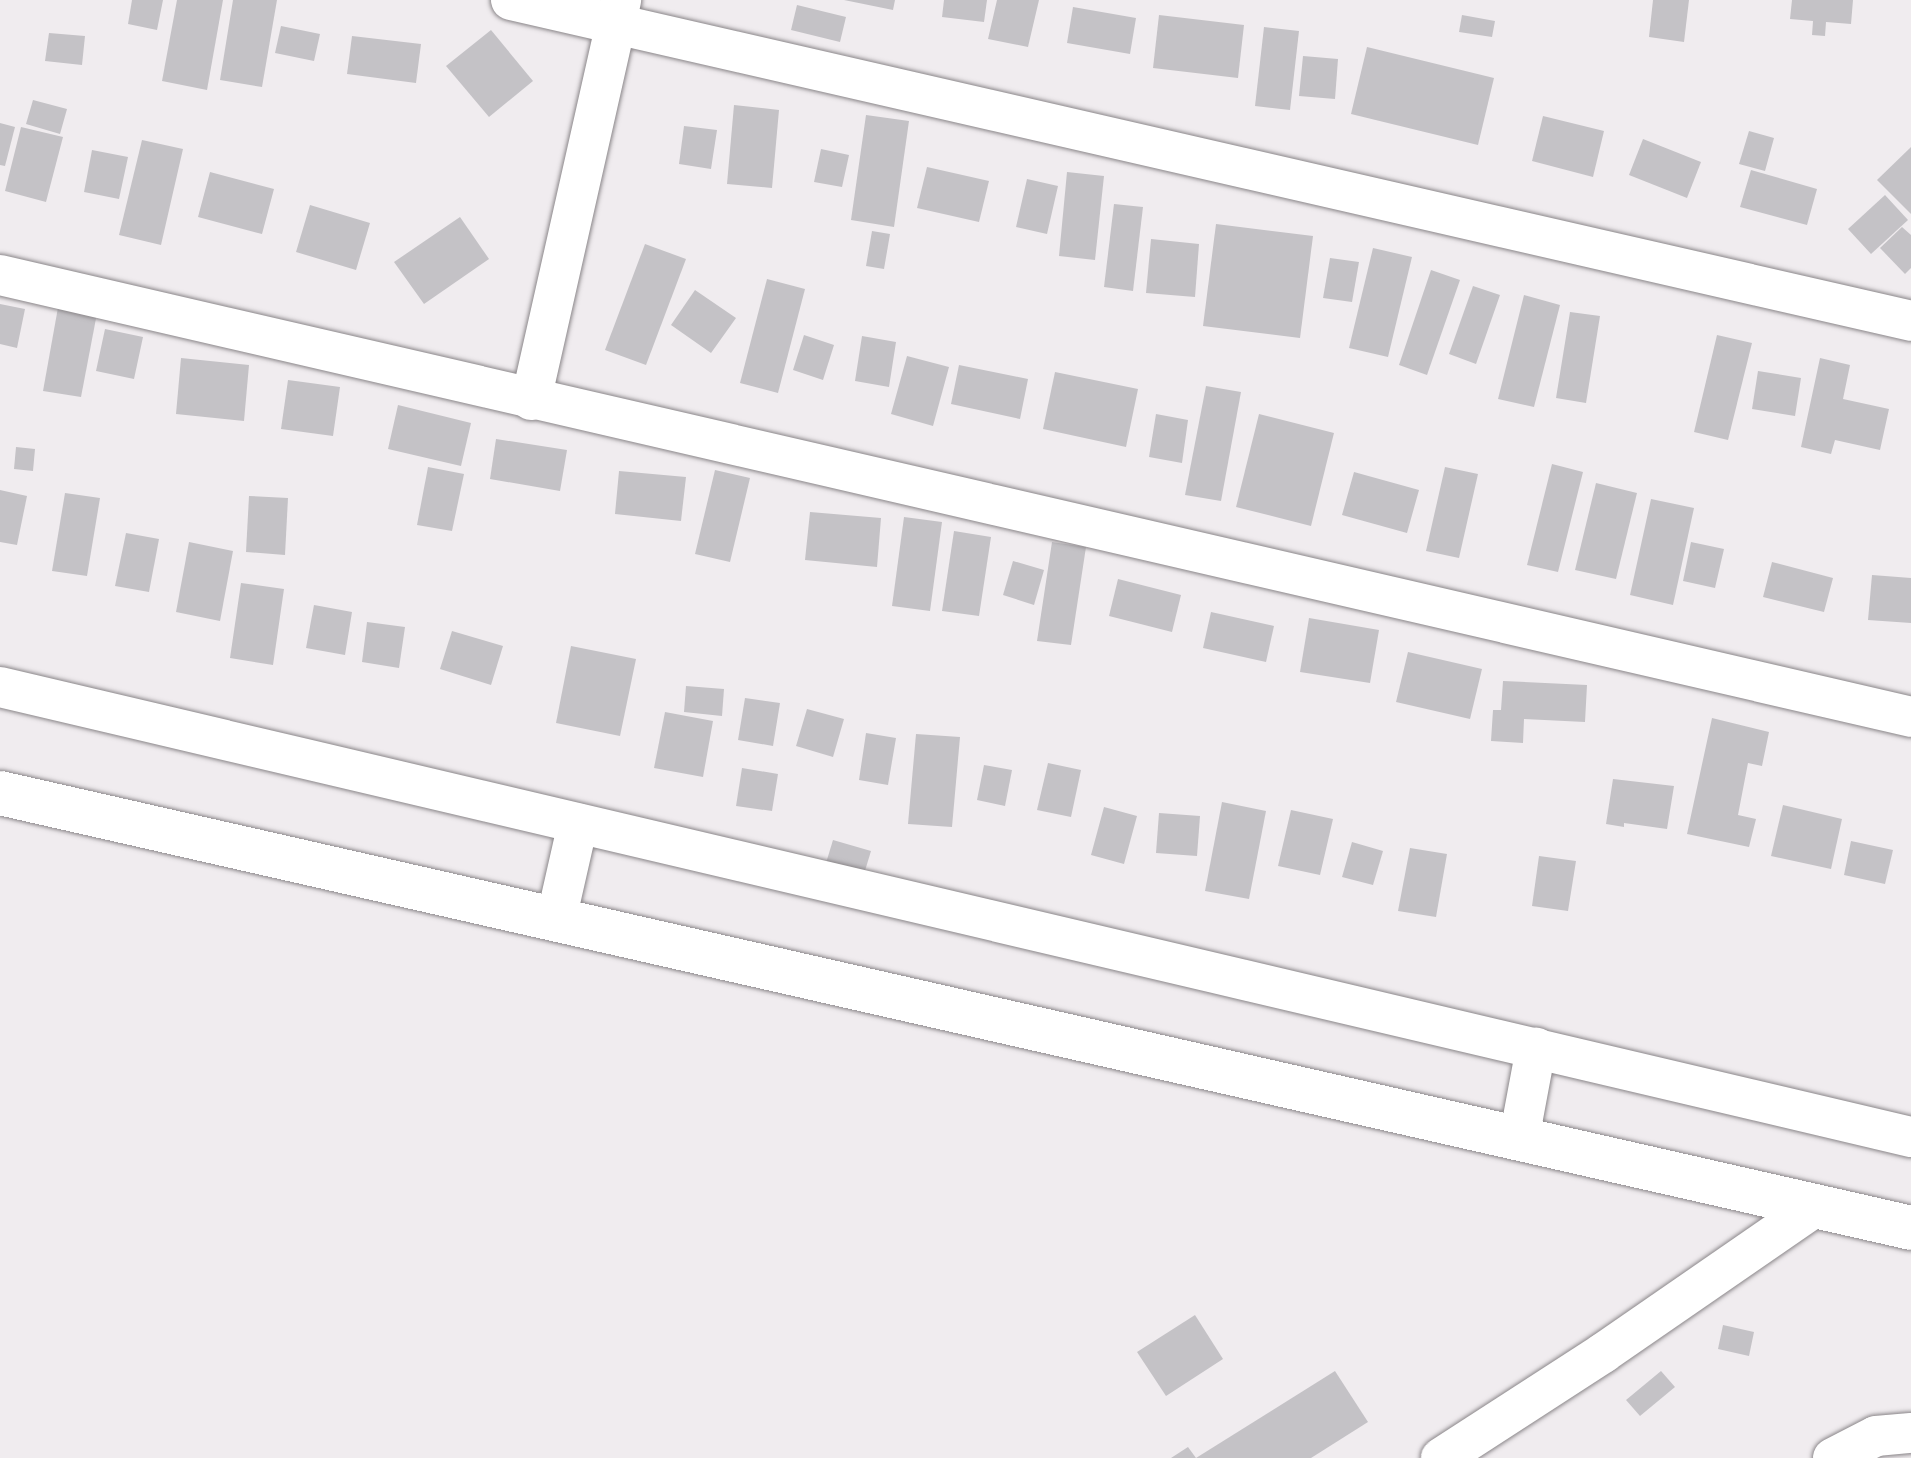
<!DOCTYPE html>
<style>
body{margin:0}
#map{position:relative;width:1911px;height:1458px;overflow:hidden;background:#f0ecef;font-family:Overpass,sans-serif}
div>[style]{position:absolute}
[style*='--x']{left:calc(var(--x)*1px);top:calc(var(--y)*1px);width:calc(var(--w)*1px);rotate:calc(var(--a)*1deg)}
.building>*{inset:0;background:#c4c2c6}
.roads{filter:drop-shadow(0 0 2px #8a8689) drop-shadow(0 0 2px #8a8689)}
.minor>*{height:40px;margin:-20px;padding:0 20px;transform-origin:20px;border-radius:20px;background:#fff}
.major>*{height:44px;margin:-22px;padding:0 22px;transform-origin:22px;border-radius:22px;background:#fff}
span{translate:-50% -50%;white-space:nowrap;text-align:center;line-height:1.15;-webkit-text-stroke:8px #f0ecef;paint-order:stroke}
</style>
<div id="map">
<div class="building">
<i style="clip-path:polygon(132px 0,163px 0,157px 30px,128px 24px)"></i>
<i style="clip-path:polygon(177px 0,223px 0,207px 90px,162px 81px)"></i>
<i style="clip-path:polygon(233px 0,277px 0,262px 87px,220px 80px)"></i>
<i style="clip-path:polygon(844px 0,895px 0,893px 10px)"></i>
<i style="clip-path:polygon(944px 0,987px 0,984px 22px,942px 17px)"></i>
<i style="clip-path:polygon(997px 0,1039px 0,1028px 47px,988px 39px)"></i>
<i style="clip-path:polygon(1653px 0,1689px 0,1684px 42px,1649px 37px)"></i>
<i style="clip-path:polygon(1792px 0,1853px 0,1851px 24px,1826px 22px,1825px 36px,1812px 35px,1813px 21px,1790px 19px)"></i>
<i style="clip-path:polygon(797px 5px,846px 17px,840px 42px,791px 30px)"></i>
<i style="clip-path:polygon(1073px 7px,1136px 18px,1130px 54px,1067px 43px)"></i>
<i style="clip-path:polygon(1159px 15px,1244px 25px,1238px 78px,1153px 68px)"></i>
<i style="clip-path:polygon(1462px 15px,1495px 21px,1492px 37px,1459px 32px)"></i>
<i style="clip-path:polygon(281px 26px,320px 34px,314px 61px,275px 53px)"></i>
<i style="clip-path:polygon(1264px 27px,1299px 31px,1290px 110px,1255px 106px)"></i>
<i style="clip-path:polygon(491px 30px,533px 81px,489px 117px,446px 66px)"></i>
<i style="clip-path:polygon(49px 33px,85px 36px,82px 65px,45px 61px)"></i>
<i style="clip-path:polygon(352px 36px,421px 44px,416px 83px,347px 74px)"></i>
<i style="clip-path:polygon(1367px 47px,1494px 78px,1478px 145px,1351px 114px)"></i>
<i style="clip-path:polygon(1303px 56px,1338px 59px,1335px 99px,1299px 96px)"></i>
<i style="clip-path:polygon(33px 100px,67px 109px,60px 134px,26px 124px)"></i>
<i style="clip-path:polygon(734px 105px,779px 110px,772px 188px,727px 184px)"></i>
<i style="clip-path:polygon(866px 115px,909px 121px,894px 227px,851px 220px)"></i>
<i style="clip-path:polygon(1543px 116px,1604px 131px,1593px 177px,1532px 161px)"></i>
<i style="clip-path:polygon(0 123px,15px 127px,5px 166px,0 165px)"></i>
<i style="clip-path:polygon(684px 126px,717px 130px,711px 169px,679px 164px)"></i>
<i style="clip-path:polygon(21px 127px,63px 137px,46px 202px,5px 191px)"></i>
<i style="clip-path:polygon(1749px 131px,1774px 138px,1765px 171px,1739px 164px)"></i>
<i style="clip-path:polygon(1643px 139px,1701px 162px,1687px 198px,1629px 175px)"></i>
<i style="clip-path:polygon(142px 140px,183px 149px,161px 245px,119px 235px)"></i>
<i style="clip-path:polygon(1911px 147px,1911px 214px,1877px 180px)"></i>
<i style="clip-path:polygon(821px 149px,849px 155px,842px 187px,814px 182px)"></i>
<i style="clip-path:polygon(92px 150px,128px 157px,119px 199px,84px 192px)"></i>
<i style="clip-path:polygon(927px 167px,989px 181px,979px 222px,917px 208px)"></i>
<i style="clip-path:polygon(1751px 170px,1817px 189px,1807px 225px,1740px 207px)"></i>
<i style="clip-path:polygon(210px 172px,274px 189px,262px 234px,198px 217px)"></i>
<i style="clip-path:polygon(1067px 172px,1104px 176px,1095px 260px,1059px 256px)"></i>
<i style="clip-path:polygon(1027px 179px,1058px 186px,1047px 234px,1016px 227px)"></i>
<i style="clip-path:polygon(1885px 195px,1908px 220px,1871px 254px,1848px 229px)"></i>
<i style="clip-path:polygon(1114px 204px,1143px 207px,1133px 291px,1104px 287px)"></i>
<i style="clip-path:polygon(310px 205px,370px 223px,356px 270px,296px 252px)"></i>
<i style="clip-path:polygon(460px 217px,489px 259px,424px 304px,394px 262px)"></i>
<i style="clip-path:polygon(1216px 224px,1313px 236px,1300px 338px,1203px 326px)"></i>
<i style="clip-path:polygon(1902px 227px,1911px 235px,1911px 268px,1905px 274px,1880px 248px)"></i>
<i style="clip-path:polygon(872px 231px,890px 234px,884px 269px,866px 266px)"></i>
<i style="clip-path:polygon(1151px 239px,1199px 244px,1195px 297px,1146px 293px)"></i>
<i style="clip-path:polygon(645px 244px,686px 259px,646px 365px,605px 350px)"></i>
<i style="clip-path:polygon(1373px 248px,1412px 257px,1388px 357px,1349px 348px)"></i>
<i style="clip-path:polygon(1330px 258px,1359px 262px,1352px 302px,1323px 298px)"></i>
<i style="clip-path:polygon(1431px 270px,1460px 280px,1427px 375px,1399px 365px)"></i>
<i style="clip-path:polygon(767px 279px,805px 289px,778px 393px,740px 383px)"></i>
<i style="clip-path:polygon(1473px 286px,1500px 295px,1476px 364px,1449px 354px)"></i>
<i style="clip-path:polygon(695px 290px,736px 318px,711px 353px,671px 325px)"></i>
<i style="clip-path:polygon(1524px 295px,1560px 305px,1534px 407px,1498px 399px)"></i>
<i style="clip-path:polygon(59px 302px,98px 308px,81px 397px,43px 391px)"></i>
<i style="clip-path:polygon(0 304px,25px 309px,17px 348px,0 344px)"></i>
<i style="clip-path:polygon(1570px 312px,1600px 316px,1586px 403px,1556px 398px)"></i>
<i style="clip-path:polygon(105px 329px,143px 337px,134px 379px,96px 371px)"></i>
<i style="clip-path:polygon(804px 335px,834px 345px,823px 380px,793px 370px)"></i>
<i style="clip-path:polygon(1717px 335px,1752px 343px,1728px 440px,1694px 432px)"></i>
<i style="clip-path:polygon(862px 336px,896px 342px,889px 387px,855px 381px)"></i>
<i style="clip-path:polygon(907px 356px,949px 367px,933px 426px,891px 414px)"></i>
<i style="clip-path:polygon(181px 358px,249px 365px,244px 421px,176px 414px)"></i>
<i style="clip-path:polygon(1820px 358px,1850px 365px,1843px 399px,1889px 409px,1880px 450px,1835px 440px,1831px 454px,1801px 447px)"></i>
<i style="clip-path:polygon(959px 365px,1028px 379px,1020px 419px,951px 404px)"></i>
<i style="clip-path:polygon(1758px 371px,1801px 378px,1795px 416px,1752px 409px)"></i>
<i style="clip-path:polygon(1055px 372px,1138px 389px,1126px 447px,1043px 429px)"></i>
<i style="clip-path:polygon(288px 380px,340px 387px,333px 436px,281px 429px)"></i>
<i style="clip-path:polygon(1206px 386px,1241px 392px,1221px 501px,1185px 495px)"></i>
<i style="clip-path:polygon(398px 405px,471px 423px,461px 466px,388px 449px)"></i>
<i style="clip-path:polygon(1156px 414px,1188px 420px,1182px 463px,1149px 457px)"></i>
<i style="clip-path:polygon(1259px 414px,1334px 433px,1311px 526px,1236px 507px)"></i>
<i style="clip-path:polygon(496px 439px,567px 450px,560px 491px,490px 479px)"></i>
<i style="clip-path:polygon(16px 447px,35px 449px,33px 471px,14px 469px)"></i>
<i style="clip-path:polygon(1552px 464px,1583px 472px,1558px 572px,1527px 565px)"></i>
<i style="clip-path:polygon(428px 467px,464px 474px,452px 531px,417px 525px)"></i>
<i style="clip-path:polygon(1445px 467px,1478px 474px,1459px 558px,1426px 551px)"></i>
<i style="clip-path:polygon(715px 470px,750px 478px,730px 562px,695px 554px)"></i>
<i style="clip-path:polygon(619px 471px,686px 477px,681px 521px,615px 514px)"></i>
<i style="clip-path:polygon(1354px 472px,1419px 490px,1407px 533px,1342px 515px)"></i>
<i style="clip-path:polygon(1596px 483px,1637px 493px,1616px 579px,1575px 570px)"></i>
<i style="clip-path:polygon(0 490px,27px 496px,17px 545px,0 542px)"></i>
<i style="clip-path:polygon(65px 493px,100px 498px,87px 576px,52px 571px)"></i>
<i style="clip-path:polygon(249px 496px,288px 498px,285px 555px,246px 552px)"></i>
<i style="clip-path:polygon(1651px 499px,1694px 508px,1673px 605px,1630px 595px)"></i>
<i style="clip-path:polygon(810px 512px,881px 518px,877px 567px,805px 560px)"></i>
<i style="clip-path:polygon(904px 517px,942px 522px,930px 611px,892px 606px)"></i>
<i style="clip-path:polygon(954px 531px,991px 537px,979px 616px,942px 611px)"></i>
<i style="clip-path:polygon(126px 533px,159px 539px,149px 592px,115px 586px)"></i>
<i style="clip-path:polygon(189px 542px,233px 551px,220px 621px,176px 612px)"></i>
<i style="clip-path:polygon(1052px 542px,1086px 547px,1071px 645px,1037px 641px)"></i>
<i style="clip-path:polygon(1691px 542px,1724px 549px,1715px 588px,1683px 581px)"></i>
<i style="clip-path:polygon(1013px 561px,1044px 570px,1034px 605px,1003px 595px)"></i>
<i style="clip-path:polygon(1772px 562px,1833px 578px,1824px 612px,1763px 597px)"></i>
<i style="clip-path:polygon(1872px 575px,1911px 578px,1911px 623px,1868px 620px)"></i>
<i style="clip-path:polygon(1118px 579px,1181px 595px,1172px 632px,1109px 616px)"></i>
<i style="clip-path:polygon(241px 583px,284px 589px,273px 665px,230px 658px)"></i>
<i style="clip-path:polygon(314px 605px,352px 612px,345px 655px,306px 648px)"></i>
<i style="clip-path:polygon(1211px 612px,1274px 626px,1266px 662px,1203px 648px)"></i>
<i style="clip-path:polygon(1309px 618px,1379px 630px,1370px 683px,1300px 672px)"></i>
<i style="clip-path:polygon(367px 622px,405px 627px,399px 668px,362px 662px)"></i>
<i style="clip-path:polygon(452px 631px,503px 646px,491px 685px,440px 669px)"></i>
<i style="clip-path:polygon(571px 646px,636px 659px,620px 736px,556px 723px)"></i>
<i style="clip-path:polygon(1408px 652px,1482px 669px,1470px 719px,1396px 702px)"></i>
<i style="clip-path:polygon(1503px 681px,1587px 685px,1585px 722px,1524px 719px,1523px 743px,1491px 741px,1493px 710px,1501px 710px)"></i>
<i style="clip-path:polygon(686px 686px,724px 689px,722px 716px,684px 712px)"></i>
<i style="clip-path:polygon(745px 698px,780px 703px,773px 746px,738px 740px)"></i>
<i style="clip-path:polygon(807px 709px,844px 719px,833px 757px,796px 746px)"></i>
<i style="clip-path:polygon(665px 712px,713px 721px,703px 777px,654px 768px)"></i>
<i style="clip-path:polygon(1712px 718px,1769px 732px,1762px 766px,1748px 763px,1738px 815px,1756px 819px,1749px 847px,1687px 834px)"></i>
<i style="clip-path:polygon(866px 733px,896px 738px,888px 785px,859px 780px)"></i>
<i style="clip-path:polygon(916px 734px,960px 737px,952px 827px,908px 824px)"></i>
<i style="clip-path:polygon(1048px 763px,1081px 770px,1071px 817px,1037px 810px)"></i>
<i style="clip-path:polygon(984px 765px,1012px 770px,1005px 806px,977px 800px)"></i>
<i style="clip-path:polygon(742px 768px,778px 774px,772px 811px,736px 806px)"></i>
<i style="clip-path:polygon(1613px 779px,1674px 786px,1667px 829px,1624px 823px,1624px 827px,1606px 824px)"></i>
<i style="clip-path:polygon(1222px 802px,1266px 811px,1249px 899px,1205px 891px)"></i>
<i style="clip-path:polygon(1783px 805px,1842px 819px,1831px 869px,1771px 856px)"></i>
<i style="clip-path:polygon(1104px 807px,1137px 816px,1124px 864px,1091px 855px)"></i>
<i style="clip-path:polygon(1291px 810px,1333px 819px,1320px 875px,1278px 866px)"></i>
<i style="clip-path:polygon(1159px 813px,1200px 816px,1197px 856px,1156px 853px)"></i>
<i style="clip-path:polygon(833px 840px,871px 851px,864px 874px,826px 863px)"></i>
<i style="clip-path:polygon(1851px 841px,1893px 850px,1885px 884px,1844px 875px)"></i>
<i style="clip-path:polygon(1352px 842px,1383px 851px,1373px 885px,1342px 877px)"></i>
<i style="clip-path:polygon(1410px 848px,1447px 854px,1436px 917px,1398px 911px)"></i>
<i style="clip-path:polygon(1539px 856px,1576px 861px,1568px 911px,1532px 906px)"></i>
<i style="clip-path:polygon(1195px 1315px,1223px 1359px,1166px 1396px,1137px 1352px)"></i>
<i style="clip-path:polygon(1723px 1325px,1754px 1332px,1749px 1356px,1718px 1349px)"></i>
<i style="clip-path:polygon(1335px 1371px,1368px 1422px,1311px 1458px,1196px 1458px)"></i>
<i style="clip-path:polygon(1661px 1371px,1675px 1387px,1640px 1416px,1626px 1400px)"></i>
<i style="clip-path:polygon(1188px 1447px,1196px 1458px,1171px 1458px)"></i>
</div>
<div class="roads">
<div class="minor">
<i style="--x:511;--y:0;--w:1436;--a:12.91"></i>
<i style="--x:0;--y:275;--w:1961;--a:13.02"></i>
<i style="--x:531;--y:400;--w:410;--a:-77.3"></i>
<i style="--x:0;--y:687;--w:1963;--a:13.25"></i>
<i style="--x:556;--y:920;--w:99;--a:-77.2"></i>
<i style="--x:1519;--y:1139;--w:93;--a:-79.4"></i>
<i style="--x:1441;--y:1458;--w:193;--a:-32.9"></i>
<i style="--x:1603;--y:1353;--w:259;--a:-34.6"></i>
<i style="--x:1833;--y:1458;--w:48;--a:-27.1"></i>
<i style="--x:1876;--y:1436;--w:35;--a:-5"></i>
</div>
<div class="major">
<i style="--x:0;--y:793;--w:1960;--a:12.82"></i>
</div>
</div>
</div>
